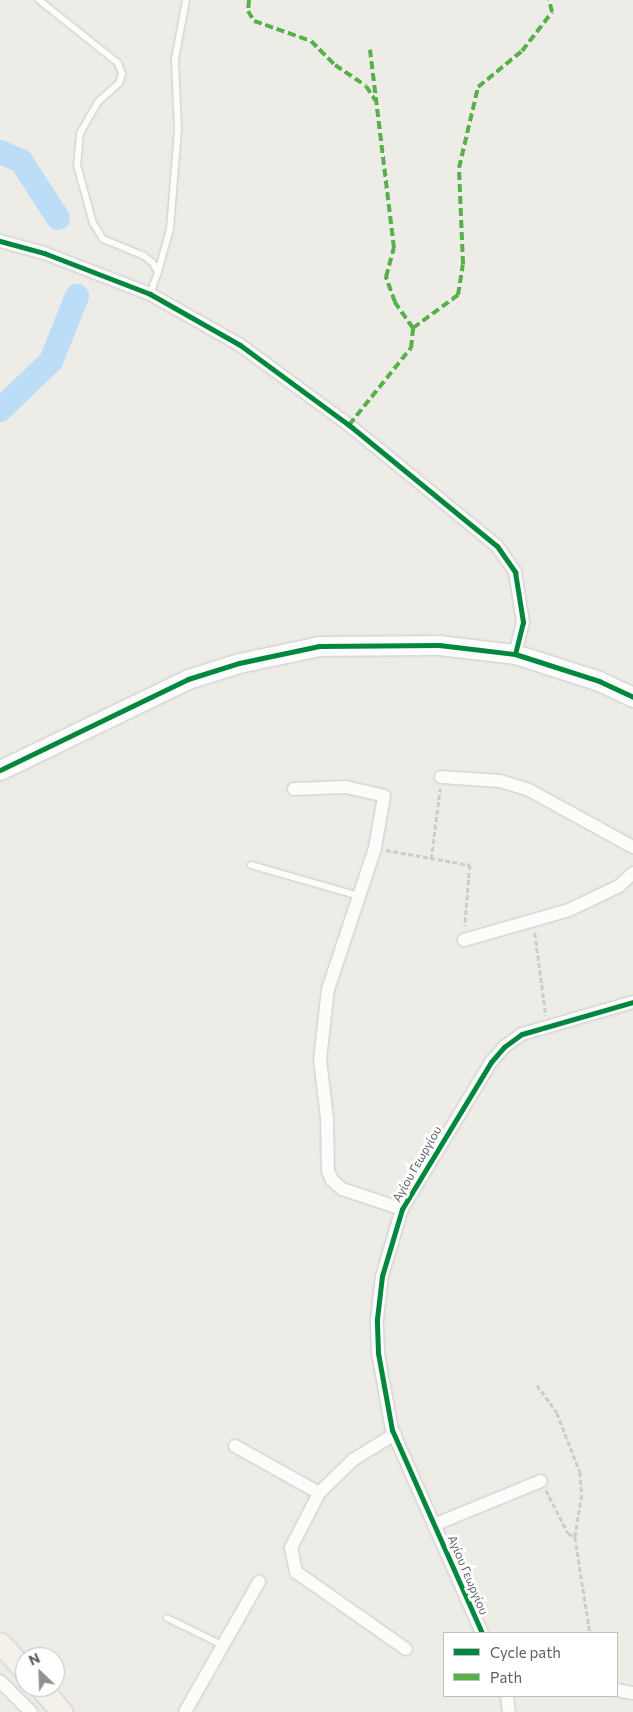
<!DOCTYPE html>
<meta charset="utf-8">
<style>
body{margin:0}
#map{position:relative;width:633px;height:1712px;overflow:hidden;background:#edece7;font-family:Commissioner,sans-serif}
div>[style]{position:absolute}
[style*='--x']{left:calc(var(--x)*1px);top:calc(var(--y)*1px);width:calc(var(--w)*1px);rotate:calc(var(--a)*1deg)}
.river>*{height:24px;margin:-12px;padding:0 12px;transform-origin:12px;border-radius:12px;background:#bcddf7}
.path>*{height:2.5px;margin-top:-1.25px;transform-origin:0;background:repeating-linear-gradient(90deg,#c9ceca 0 5px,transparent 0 7.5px)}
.roads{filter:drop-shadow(0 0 1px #c9cac9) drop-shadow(0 0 1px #c9cac9)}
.lane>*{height:6px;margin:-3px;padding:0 3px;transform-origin:3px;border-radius:3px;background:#fcfcfb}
.street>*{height:12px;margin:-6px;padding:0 6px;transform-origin:6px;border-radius:6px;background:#fcfcfb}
.secondary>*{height:19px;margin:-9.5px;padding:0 9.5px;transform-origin:9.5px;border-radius:9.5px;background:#fcfcfb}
.primary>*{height:21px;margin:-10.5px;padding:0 10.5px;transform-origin:10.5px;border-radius:10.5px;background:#f3f1e9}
.quiet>*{height:4px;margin-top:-2px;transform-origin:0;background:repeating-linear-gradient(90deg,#58b04a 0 8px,transparent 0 12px)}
.cycleway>*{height:5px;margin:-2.5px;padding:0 2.5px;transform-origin:2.5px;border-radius:2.5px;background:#00873e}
span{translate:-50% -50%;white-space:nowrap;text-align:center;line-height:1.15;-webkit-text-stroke:5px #fff;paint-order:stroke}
.street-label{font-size:12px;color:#5d6165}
.legend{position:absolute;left:443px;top:1632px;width:175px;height:65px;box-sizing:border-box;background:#fff;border:1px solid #bec0c1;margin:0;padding:6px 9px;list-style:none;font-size:15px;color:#5d6165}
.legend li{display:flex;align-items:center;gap:10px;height:25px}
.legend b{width:25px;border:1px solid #bec0c1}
.north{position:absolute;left:15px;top:1647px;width:50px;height:50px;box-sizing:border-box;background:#fff;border:1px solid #bec0c1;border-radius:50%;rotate:336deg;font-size:14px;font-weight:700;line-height:20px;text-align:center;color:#5d6165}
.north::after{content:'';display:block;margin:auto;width:18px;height:22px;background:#8f9292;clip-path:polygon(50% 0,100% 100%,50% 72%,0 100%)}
</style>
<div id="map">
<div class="river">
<i style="--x:0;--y:152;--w:23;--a:23"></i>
<i style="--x:21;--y:161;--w:68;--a:57"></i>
<i style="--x:0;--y:410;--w:71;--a:-43.9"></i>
<i style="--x:51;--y:361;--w:70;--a:-68.2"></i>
</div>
<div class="path">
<i style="--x:386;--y:850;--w:85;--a:10.1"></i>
<i style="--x:470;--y:865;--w:61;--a:94.7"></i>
<i style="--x:431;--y:859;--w:71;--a:-82.7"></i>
<i style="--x:535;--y:933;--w:83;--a:82.4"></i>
<i style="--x:537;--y:1385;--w:34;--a:54"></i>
<i style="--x:557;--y:1413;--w:63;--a:68.7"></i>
<i style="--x:580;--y:1472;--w:23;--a:85"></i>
<i style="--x:582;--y:1495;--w:43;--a:99.5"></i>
<i style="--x:575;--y:1537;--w:97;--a:81.1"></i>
<i style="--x:546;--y:1490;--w:48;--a:62.9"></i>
<i style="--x:568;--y:1533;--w:8;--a:30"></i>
</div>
<div class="roads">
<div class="lane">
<i style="--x:39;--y:0;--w:101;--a:38.6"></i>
<i style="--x:118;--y:63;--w:12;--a:70"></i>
<i style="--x:122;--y:74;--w:9;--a:108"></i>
<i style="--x:119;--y:83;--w:28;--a:138"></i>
<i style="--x:98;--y:102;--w:36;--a:120"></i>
<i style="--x:80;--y:133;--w:32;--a:95"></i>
<i style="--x:77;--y:165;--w:60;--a:74.6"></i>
<i style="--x:93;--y:223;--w:19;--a:58"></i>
<i style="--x:103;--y:239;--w:44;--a:22.5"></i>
<i style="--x:144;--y:256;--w:11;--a:38"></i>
<i style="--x:153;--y:263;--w:10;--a:61"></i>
<i style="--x:158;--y:272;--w:23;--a:110"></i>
<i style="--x:158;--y:272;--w:45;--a:-74.4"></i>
<i style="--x:170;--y:229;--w:100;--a:-85.4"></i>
<i style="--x:178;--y:129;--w:70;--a:-92.5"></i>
<i style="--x:175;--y:59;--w:60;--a:-79.4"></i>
<i style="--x:251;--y:865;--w:112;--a:16"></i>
<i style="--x:167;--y:1618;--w:61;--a:26.1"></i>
</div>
<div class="street">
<i style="--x:0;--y:241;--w:46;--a:15.3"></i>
<i style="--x:44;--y:253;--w:114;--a:21.1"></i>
<i style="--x:150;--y:294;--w:103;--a:29.5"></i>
<i style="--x:240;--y:345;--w:135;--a:36.3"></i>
<i style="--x:349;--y:425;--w:191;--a:39.3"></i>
<i style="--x:497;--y:546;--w:32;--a:55"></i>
<i style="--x:515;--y:572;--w:51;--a:80.9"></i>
<i style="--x:523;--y:622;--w:33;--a:104"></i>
<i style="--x:441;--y:777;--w:59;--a:3.9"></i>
<i style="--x:500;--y:781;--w:30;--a:17"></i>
<i style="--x:529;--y:790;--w:119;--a:28.7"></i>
<i style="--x:294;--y:789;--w:52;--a:-2.2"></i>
<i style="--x:346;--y:787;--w:39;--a:13"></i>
<i style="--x:384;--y:796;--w:53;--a:99.8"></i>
<i style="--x:375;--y:848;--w:149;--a:108.4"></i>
<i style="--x:328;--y:989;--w:70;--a:96.5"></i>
<i style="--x:320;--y:1059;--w:60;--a:83.3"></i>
<i style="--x:327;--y:1119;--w:52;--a:88.9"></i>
<i style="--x:328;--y:1171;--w:10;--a:66"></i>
<i style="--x:332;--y:1180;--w:13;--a:42"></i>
<i style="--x:342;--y:1189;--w:63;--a:18.4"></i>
<i style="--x:464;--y:940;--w:109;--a:-15.9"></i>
<i style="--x:569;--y:910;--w:55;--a:-25.6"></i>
<i style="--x:619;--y:886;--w:19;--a:-43"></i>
<i style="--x:395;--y:1434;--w:48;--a:148.6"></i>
<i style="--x:354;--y:1459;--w:49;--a:135.8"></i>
<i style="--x:319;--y:1493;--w:62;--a:117"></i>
<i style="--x:291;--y:1548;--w:25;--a:78"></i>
<i style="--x:296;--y:1572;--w:134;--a:35"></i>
<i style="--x:235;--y:1446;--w:96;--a:29.2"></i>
<i style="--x:436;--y:1524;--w:113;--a:-22.3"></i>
<i style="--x:482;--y:1633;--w:222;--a:-113.9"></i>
<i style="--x:392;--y:1430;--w:78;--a:-100.3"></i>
<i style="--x:378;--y:1353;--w:34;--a:-92"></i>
<i style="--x:377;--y:1319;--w:43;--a:-83.4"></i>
<i style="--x:382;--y:1276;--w:70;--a:-73.4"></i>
<i style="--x:402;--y:1209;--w:172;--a:-58.8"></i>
<i style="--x:491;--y:1062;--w:20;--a:-49"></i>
<i style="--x:504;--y:1047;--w:22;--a:-36"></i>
<i style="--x:522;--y:1034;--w:116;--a:-16.1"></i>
<i style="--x:0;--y:1681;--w:44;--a:45"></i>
<i style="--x:617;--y:1690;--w:16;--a:11"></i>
<i style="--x:507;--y:1696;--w:16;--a:83"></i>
<i style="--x:185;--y:1712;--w:150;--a:-60.4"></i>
</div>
<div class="secondary">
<i style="--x:0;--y:770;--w:209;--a:-25.8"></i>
<i style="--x:188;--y:679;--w:53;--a:-17.4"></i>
<i style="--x:239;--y:663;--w:82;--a:-12"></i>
<i style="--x:319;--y:646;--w:120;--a:-0.5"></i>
<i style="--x:439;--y:645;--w:77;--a:6.8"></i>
<i style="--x:515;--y:654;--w:88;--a:17.8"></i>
<i style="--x:599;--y:681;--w:38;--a:25"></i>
</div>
<div class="primary">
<i style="--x:0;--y:1643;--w:38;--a:48"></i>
<i style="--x:40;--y:1687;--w:33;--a:49"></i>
</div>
</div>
<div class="quiet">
<i style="--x:249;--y:0;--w:11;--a:95"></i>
<i style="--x:248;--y:11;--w:12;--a:59"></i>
<i style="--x:254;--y:21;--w:60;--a:19.3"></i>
<i style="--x:311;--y:41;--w:34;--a:45"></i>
<i style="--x:335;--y:65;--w:37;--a:34"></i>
<i style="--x:366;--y:86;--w:17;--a:57"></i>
<i style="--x:413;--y:328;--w:56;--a:-36.3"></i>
<i style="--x:458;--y:295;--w:31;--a:-81"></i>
<i style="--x:463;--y:264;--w:96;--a:-92.4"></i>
<i style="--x:459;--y:168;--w:83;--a:-76.8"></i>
<i style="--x:478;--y:87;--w:57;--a:-39.3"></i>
<i style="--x:522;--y:51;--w:49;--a:-52.4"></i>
<i style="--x:552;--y:12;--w:12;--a:-104"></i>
<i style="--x:349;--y:425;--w:99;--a:-51.2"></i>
<i style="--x:411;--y:348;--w:20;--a:-84"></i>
<i style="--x:413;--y:328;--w:32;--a:-125"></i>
<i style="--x:395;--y:302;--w:27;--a:-110"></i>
<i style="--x:386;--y:277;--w:30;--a:-75"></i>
<i style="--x:394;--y:248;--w:200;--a:-96.9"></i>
</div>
<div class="cycleway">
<i style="--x:0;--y:241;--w:46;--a:15.3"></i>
<i style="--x:44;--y:253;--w:114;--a:21.1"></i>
<i style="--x:150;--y:294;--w:103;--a:29.5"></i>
<i style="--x:240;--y:345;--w:135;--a:36.3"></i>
<i style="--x:349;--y:425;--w:191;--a:39.3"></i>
<i style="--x:497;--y:546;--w:32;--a:55"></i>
<i style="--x:515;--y:572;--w:51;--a:80.9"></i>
<i style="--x:523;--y:622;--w:33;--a:104"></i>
<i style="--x:0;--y:770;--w:209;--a:-25.8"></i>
<i style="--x:188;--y:679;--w:53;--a:-17.4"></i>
<i style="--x:239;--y:663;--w:82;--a:-12"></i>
<i style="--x:319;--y:646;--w:120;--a:-0.5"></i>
<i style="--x:439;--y:645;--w:77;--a:6.8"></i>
<i style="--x:515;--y:654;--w:88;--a:17.8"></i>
<i style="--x:599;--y:681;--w:38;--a:25"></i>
<i style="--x:482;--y:1633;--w:222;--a:-113.9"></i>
<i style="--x:392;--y:1430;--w:78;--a:-100.3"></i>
<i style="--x:378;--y:1353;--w:34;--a:-92"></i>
<i style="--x:377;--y:1319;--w:43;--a:-83.4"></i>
<i style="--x:382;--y:1276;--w:70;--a:-73.4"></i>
<i style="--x:402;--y:1209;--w:172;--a:-58.8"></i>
<i style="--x:491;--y:1062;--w:20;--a:-49"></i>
<i style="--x:504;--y:1047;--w:22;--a:-36"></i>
<i style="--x:522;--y:1034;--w:116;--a:-16.1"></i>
</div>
<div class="street-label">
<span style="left:417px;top:1164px;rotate:-60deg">Αγίου Γεωργίου</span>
<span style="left:468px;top:1575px;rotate:67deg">Αγίου Γεωργίου</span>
</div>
<ul class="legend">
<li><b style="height:6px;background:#00873e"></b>Cycle path</li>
<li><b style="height:6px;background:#58b04a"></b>Path</li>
</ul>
<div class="north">N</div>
</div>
